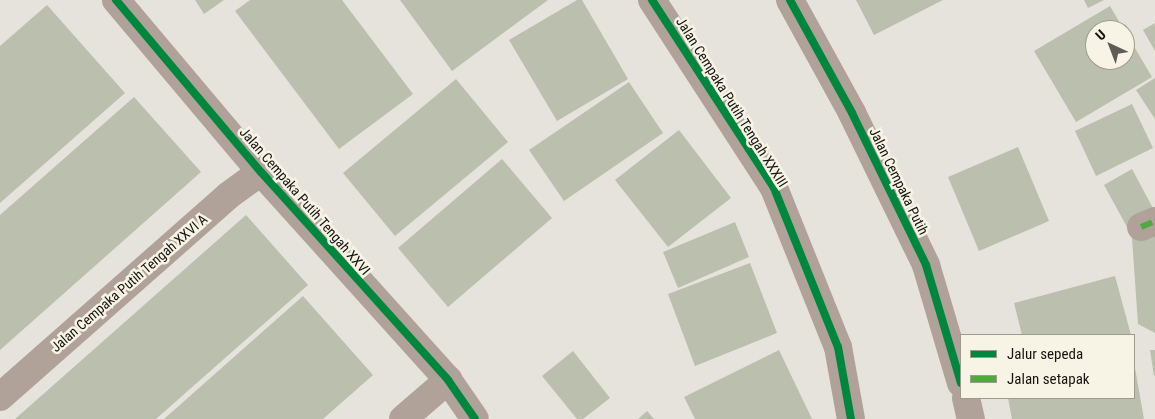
<!DOCTYPE html>
<style>
body{margin:0}
#map{position:relative;width:1155px;height:419px;overflow:hidden;background:#e6e3dc;font-family:"Roboto Condensed",sans-serif}
div>[style]{position:absolute}
[style*='--x']{left:calc(var(--x)*1px);top:calc(var(--y)*1px);width:calc(var(--w)*1px);rotate:calc(var(--a)*1deg)}
.building>*{inset:0;background:#bbbfae}
.street>*{height:28px;margin:-14px;padding:0 14px;transform-origin:14px;border-radius:14px;background:#b0a298}
.quiet>*{height:6px;margin-top:-3px;transform-origin:0;background:repeating-linear-gradient(90deg,#51a842 0 12px,transparent 0 18px)}
.cycleway>*{height:8px;margin:-4px;padding:0 4px;transform-origin:4px;border-radius:4px;background:#00873e}
span{translate:-50% -50%;white-space:nowrap;text-align:center;line-height:1.15;-webkit-text-stroke:5px #f7f3e5;paint-order:stroke}
.street-label{font-size:14px;color:#161410}
.legend{position:absolute;left:960px;top:334px;width:175px;height:65px;box-sizing:border-box;background:#f7f3e5;border:1px solid #9d9a90;margin:0;padding:6px 9px;list-style:none;font-size:15px;color:#161410}
.legend li{display:flex;align-items:center;gap:10px;height:25px}
.legend b{width:25px;border:1px solid #9d9a90}
.north{position:absolute;left:1085px;top:20px;width:50px;height:50px;box-sizing:border-box;background:#f7f3e5;border:1px solid #9d9a90;border-radius:50%;rotate:317deg;font-size:14px;font-weight:700;line-height:20px;text-align:center;color:#161410}
.north::after{content:'';display:block;margin:auto;width:18px;height:22px;background:#5f5c57;clip-path:polygon(50% 0,100% 100%,50% 72%,0 100%)}
</style>
<div id="map">
<div class="building">
<i style="clip-path:polygon(195px 0,224px 0,204px 14px)"></i>
<i style="clip-path:polygon(250px 0,342px 0,413px 94px,339px 149px,235px 11px)"></i>
<i style="clip-path:polygon(400px 0,548px 0,452px 71px)"></i>
<i style="clip-path:polygon(577px 0,582px 0,628px 79px,557px 121px,509px 40px)"></i>
<i style="clip-path:polygon(856px 0,943px 0,874px 35px)"></i>
<i style="clip-path:polygon(1084px 0,1104px 0,1088px 8px)"></i>
<i style="clip-path:polygon(47px 5px,125px 93px,0 203px,0 46px)"></i>
<i style="clip-path:polygon(1110px 6px,1124px 30px,1095px 30px,1095px 60px,1125px 60px,1125px 31px,1152px 77px,1076px 122px,1034px 51px)"></i>
<i style="clip-path:polygon(1155px 23px,1155px 51px,1143px 30px)"></i>
<i style="clip-path:polygon(1155px 78px,1155px 119px,1136px 90px)"></i>
<i style="clip-path:polygon(456px 79px,508px 142px,395px 236px,343px 173px)"></i>
<i style="clip-path:polygon(629px 82px,663px 133px,564px 201px,529px 150px)"></i>
<i style="clip-path:polygon(134px 97px,201px 172px,0 350px,0 215px)"></i>
<i style="clip-path:polygon(1132px 104px,1153px 148px,1096px 176px,1075px 131px)"></i>
<i style="clip-path:polygon(679px 130px,731px 198px,668px 247px,615px 180px)"></i>
<i style="clip-path:polygon(1018px 147px,1049px 221px,979px 251px,948px 177px)"></i>
<i style="clip-path:polygon(502px 159px,552px 218px,448px 307px,398px 248px)"></i>
<i style="clip-path:polygon(1132px 169px,1155px 212px,1127px 227px,1104px 185px)"></i>
<i style="clip-path:polygon(246px 215px,308px 285px,216px 366px,156px 419px,15px 419px)"></i>
<i style="clip-path:polygon(735px 222px,749px 257px,678px 288px,663px 252px)"></i>
<i style="clip-path:polygon(1155px 227px,1155px 333px,1138px 324px,1132px 238px)"></i>
<i style="clip-path:polygon(750px 263px,777px 333px,695px 366px,668px 294px)"></i>
<i style="clip-path:polygon(1115px 276px,1131px 335px,1022px 335px,1014px 303px)"></i>
<i style="clip-path:polygon(303px 296px,373px 375px,323px 419px,164px 419px)"></i>
<i style="clip-path:polygon(779px 350px,812px 419px,695px 419px,684px 397px)"></i>
<i style="clip-path:polygon(1150px 350px,1155px 350px,1155px 375px,1154px 376px)"></i>
<i style="clip-path:polygon(573px 351px,610px 398px,583px 419px,577px 419px,542px 376px)"></i>
<i style="clip-path:polygon(1135px 368px,1144px 419px,1012px 419px,1008px 398px,1134px 398px)"></i>
<i style="clip-path:polygon(647px 411px,654px 419px,638px 419px)"></i>
</div>
<div class="street">
<i style="--x:116;--y:0;--w:225;--a:49.9"></i>
<i style="--x:261;--y:172;--w:280;--a:48"></i>
<i style="--x:448;--y:380;--w:47;--a:55.3"></i>
<i style="--x:652;--y:0;--w:224;--a:57"></i>
<i style="--x:774;--y:188;--w:171;--a:68.1"></i>
<i style="--x:838;--y:347;--w:73;--a:79.8"></i>
<i style="--x:790;--y:0;--w:129;--a:61.2"></i>
<i style="--x:852;--y:113;--w:169;--a:64"></i>
<i style="--x:926;--y:265;--w:123;--a:73.5"></i>
<i style="--x:1141;--y:227;--w:15;--a:-23"></i>
<i style="--x:0;--y:397;--w:305;--a:-41.4"></i>
<i style="--x:229;--y:195;--w:39;--a:-36"></i>
<i style="--x:966;--y:398;--w:22;--a:77"></i>
<i style="--x:403;--y:419;--w:60;--a:-40.9"></i>
</div>
<div class="quiet">
<i style="--x:1141;--y:227;--w:15;--a:-23"></i>
</div>
<div class="cycleway">
<i style="--x:116;--y:0;--w:225;--a:49.9"></i>
<i style="--x:261;--y:172;--w:280;--a:48"></i>
<i style="--x:448;--y:380;--w:47;--a:55.3"></i>
<i style="--x:652;--y:0;--w:224;--a:57"></i>
<i style="--x:774;--y:188;--w:171;--a:68.1"></i>
<i style="--x:838;--y:347;--w:73;--a:79.8"></i>
<i style="--x:790;--y:0;--w:129;--a:61.2"></i>
<i style="--x:852;--y:113;--w:169;--a:64"></i>
<i style="--x:926;--y:265;--w:123;--a:73.5"></i>
</div>
<div class="street-label">
<span style="left:732px;top:102px;rotate:58deg">Jalan Cempaka Putih Tengah XXXIII</span>
<span style="left:899px;top:181px;rotate:64deg">Jalan Cempaka Putih</span>
<span style="left:305px;top:201px;rotate:49deg">Jalan Cempaka Putih Tengah XXVI</span>
<span style="left:129px;top:283px;rotate:-41deg">Jalan Cempaka Putih Tengah XXVI A</span>
</div>
<ul class="legend">
<li><b style="height:6px;background:#00873e"></b>Jalur sepeda</li>
<li><b style="height:6px;background:#51a842"></b>Jalan setapak</li>
</ul>
<div class="north">U</div>
</div>
